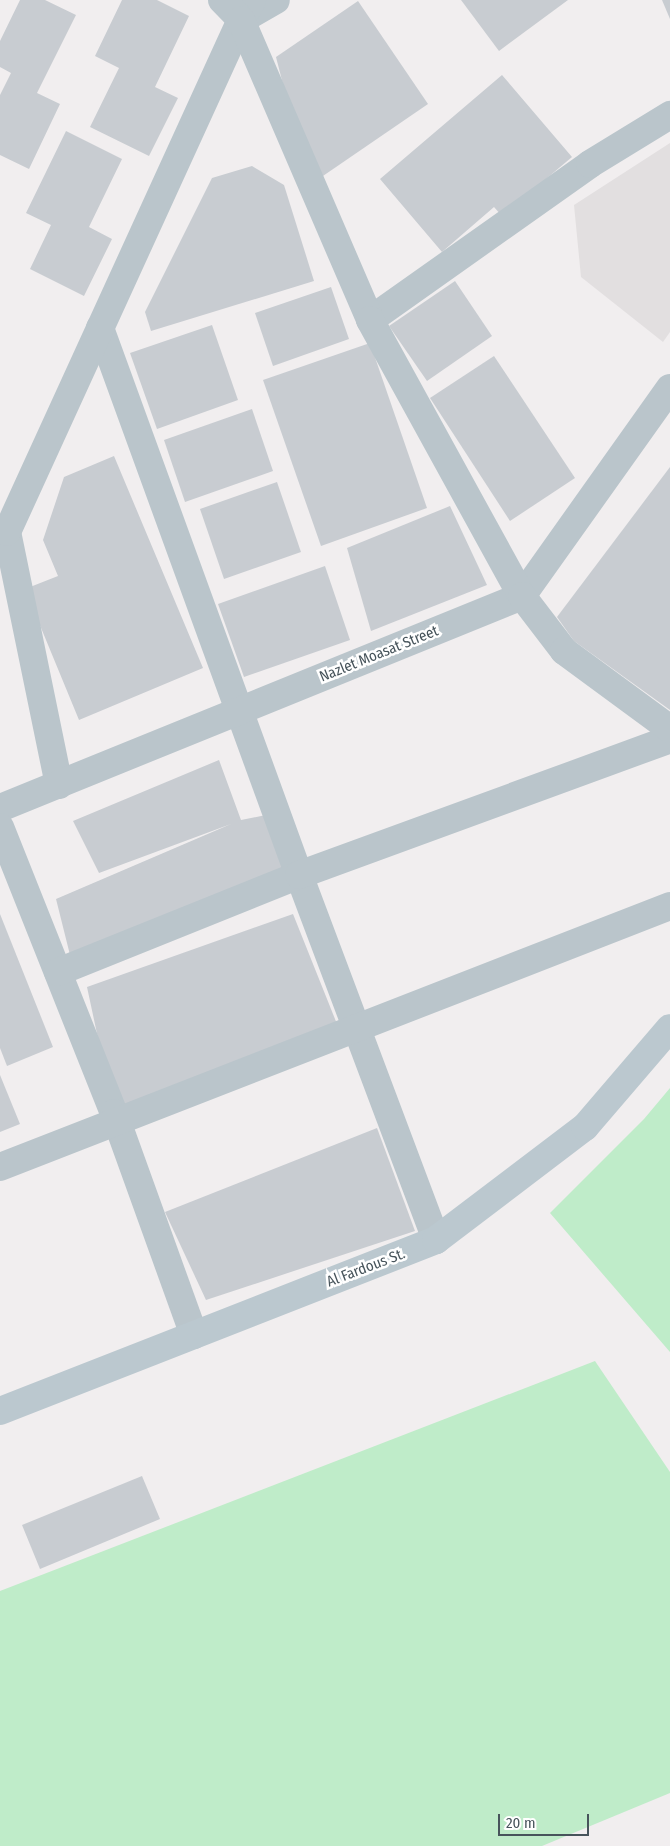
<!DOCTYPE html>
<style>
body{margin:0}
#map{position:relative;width:670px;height:1846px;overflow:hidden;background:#f1eeef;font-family:"Fira Sans Condensed",sans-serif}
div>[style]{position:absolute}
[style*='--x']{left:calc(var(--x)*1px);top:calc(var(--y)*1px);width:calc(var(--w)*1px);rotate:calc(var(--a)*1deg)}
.education>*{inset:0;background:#e2dfe0}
.green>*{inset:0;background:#bfecc9}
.building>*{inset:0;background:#c8ccd1}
.minor>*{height:28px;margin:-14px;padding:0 14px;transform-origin:14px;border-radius:14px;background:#bac5cb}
.tertiary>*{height:28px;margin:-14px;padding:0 14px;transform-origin:14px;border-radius:14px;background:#bac5cb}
.secondary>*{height:28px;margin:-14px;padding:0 14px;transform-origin:14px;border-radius:14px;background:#bbc8cf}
span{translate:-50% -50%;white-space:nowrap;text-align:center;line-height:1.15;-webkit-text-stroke:5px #fff;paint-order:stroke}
.street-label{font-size:15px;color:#47545b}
.scale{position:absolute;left:498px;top:1814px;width:91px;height:22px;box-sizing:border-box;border:2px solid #47545b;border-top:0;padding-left:6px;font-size:15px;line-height:18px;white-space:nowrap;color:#47545b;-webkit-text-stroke:4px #fff;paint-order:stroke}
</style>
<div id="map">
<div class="education">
<i style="clip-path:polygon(670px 143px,670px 332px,663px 342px,581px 277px,574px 205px)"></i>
</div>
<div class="green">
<i style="clip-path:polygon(670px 1088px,670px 1352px,550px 1213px,644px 1119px)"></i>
<i style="clip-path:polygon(595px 1361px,670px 1472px,670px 1793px,542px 1846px,0 1846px,0 1591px)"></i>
</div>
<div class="building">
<i style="clip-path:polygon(20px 0,45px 0,76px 15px,37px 93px,60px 104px,29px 169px,0 155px,0 95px,11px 73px,0 67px,0 41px)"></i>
<i style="clip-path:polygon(122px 0,157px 0,189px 16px,155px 87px,178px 98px,149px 156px,90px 127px,119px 68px,95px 56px)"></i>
<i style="clip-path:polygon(461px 0,568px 0,499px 51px)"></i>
<i style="clip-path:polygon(662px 0,670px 0,670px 19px)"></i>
<i style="clip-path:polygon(358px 1px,428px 104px,320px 178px,299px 147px,276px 57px)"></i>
<i style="clip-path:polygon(502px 75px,572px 157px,502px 216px,494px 207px,442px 252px,380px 179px)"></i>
<i style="clip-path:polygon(66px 131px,122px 159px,89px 227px,112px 239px,84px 296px,30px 269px,51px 225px,26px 213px)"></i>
<i style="clip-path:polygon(252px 166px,284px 185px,314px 281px,151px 331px,145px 312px,212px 178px)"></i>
<i style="clip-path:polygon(455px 281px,492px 336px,427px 381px,389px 326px)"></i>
<i style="clip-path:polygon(331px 287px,349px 339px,273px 366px,255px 313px)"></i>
<i style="clip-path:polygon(212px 325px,238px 400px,157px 429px,130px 353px)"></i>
<i style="clip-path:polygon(370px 343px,427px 508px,321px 546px,263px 380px)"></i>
<i style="clip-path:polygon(494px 356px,575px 478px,510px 521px,430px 398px)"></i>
<i style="clip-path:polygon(252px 409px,273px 471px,185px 502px,164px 440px)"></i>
<i style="clip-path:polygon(114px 456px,203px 668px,79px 720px,25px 589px,58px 576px,43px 540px,64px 477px)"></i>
<i style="clip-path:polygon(670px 467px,670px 710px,574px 641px,557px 617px)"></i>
<i style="clip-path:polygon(277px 482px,301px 552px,224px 579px,200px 509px)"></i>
<i style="clip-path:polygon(450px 506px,487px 585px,371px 631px,347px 548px)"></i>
<i style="clip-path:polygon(325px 566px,350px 640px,244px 677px,218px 604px)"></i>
<i style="clip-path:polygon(219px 760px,241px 820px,266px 815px,285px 869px,70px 955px,56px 899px,231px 824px,99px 873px,73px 821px)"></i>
<i style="clip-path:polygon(0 914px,53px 1047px,7px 1066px,0 1048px)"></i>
<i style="clip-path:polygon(293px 914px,337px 1024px,114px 1113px,87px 987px)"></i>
<i style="clip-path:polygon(0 1075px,20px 1124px,0 1132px)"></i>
<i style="clip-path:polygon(377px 1128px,415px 1231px,206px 1300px,165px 1212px)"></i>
<i style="clip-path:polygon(142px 1476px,160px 1519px,40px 1569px,22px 1525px)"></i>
</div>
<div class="minor">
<i style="--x:241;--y:20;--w:40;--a:-29.7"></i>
<i style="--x:370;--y:320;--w:270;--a:-35.3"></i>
<i style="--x:590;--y:164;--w:94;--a:-31.5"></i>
<i style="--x:100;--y:328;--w:582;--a:70.01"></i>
<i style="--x:299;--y:875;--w:390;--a:69.4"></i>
<i style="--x:59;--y:785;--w:258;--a:-101.6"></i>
<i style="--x:7;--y:532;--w:563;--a:-65.44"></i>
<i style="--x:241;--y:20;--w:23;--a:-61"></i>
<i style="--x:0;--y:808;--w:563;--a:-22.1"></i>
<i style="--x:522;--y:596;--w:255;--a:-54.6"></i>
<i style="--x:0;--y:827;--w:308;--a:68.3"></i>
<i style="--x:114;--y:1113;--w:236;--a:70.2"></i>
<i style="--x:58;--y:972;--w:260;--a:-21.9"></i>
<i style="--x:299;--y:875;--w:395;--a:-20.1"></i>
<i style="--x:0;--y:1167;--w:719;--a:-21.28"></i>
</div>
<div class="tertiary">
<i style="--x:222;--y:0;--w:28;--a:46"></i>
<i style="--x:241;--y:20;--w:327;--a:66.7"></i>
<i style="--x:370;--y:320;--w:315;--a:61.2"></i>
<i style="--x:522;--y:596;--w:69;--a:52.6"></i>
<i style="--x:564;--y:651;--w:132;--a:36.3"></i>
</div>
<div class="secondary">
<i style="--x:0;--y:1411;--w:468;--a:-21.4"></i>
<i style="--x:436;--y:1240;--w:187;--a:-37.2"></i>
<i style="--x:585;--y:1127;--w:130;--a:-49.4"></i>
</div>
<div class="street-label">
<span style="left:379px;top:654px;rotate:-22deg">Nazlet Moasat Street</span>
<span style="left:366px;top:1268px;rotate:-21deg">Al Fardous St.</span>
</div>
<div class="scale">20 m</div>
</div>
